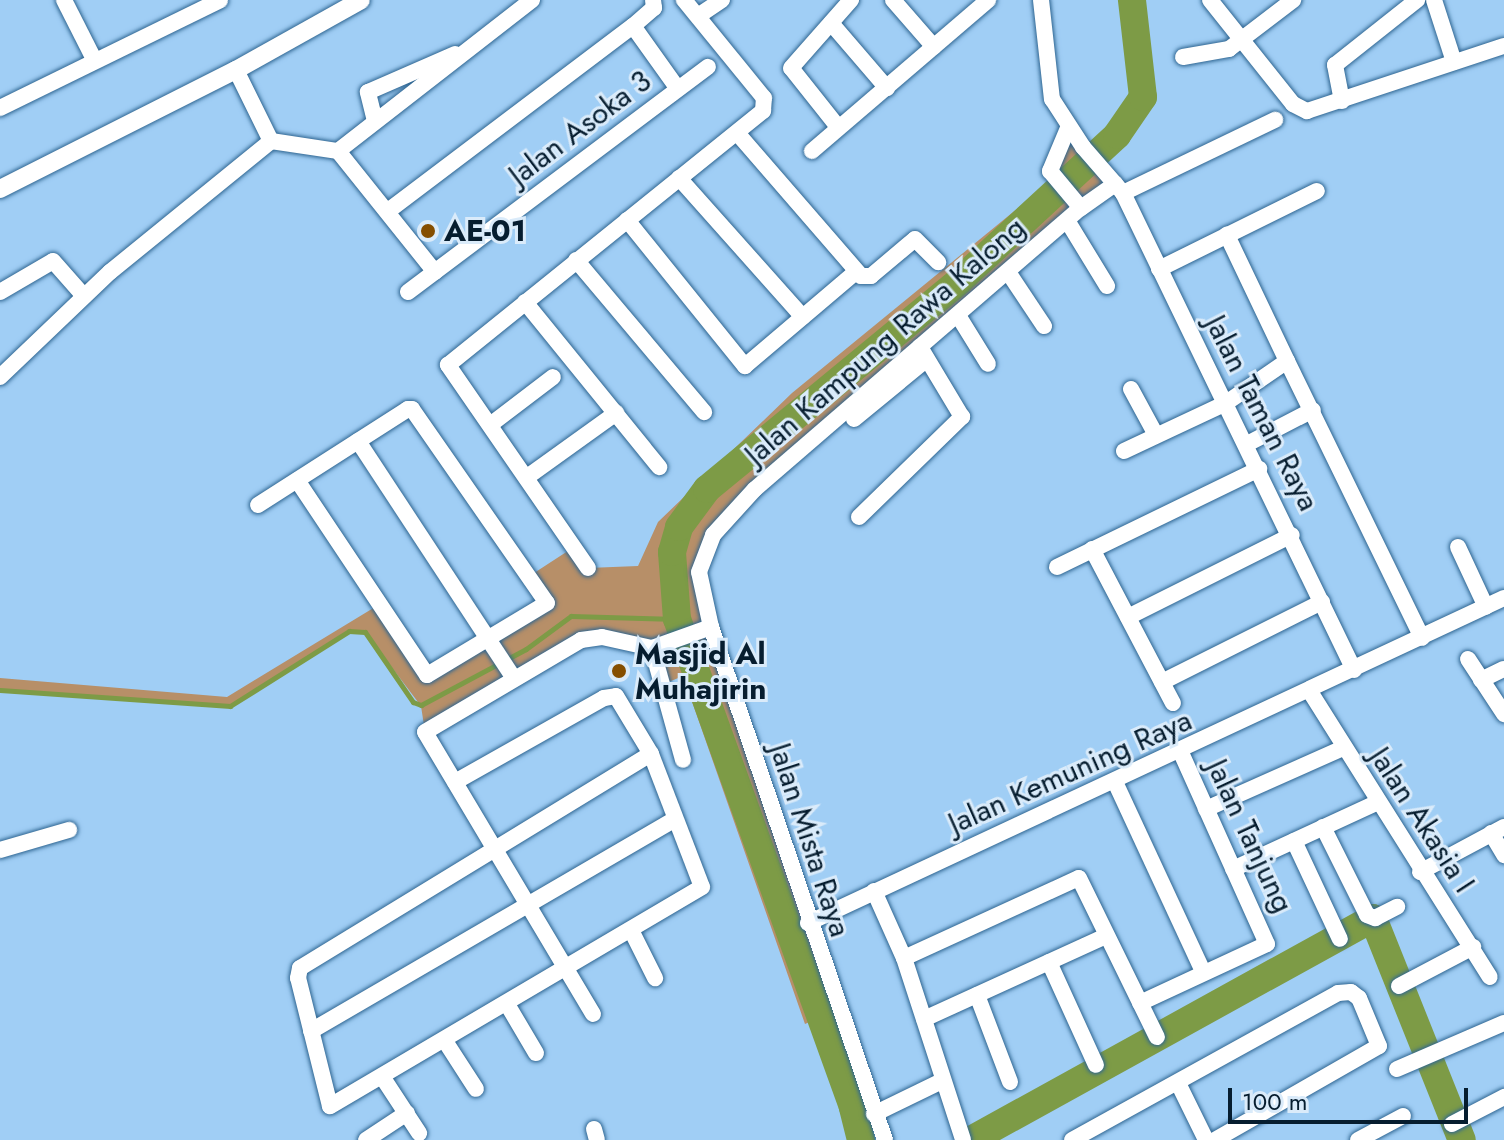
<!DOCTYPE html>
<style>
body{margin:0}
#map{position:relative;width:1504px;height:1140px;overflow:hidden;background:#a0cef5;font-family:Jost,sans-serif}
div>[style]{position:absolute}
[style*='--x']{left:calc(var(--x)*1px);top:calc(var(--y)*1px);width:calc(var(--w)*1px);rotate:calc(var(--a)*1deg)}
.green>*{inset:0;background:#b78f68}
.stream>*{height:5px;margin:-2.5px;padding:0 2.5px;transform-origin:2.5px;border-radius:2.5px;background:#7d9b46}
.river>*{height:28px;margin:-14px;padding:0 14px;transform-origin:14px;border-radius:14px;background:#7d9b46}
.roads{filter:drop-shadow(0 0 2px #2e6591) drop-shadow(0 0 2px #2e6591)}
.minor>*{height:16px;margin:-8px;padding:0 8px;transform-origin:8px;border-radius:8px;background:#fff}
.tertiary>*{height:18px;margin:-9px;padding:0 9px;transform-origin:9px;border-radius:9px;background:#fff}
.dots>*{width:22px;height:22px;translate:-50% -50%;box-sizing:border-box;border:4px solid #daebfa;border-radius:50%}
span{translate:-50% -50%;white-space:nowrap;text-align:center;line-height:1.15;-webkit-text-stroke:6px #daebfa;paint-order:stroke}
.street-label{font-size:30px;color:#061d2f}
.poi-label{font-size:30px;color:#061d2f;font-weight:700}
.left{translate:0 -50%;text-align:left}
.scale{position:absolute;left:1228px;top:1088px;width:240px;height:36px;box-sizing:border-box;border:4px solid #061d2f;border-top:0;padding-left:10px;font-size:24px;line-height:28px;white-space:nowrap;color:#061d2f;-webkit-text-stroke:6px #daebfa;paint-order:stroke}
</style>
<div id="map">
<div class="green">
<i style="clip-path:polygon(1068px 128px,1115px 184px,739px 504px,699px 572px,837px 1009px,828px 1014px,805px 1024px,683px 676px,659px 686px,652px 648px,602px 637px,425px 732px,421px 706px,365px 632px,349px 631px,230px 706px,0 690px,0 678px,227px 697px,380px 604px,425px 673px,545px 605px,531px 575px,574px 547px,588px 568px,638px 566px,658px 522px,792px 393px,1056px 177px)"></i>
</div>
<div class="stream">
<i style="--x:0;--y:690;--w:231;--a:4"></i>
<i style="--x:230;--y:706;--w:141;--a:-32.2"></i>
<i style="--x:349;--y:631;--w:16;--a:4"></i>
<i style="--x:365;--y:632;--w:85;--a:55.6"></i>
<i style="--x:413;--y:702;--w:9;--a:21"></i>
<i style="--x:421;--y:705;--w:119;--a:-28.1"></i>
<i style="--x:526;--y:649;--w:56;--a:-36.3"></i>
<i style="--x:571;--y:616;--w:106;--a:1.6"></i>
</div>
<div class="river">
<i style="--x:861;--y:1140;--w:34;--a:-104"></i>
<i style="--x:853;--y:1107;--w:519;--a:-109.83"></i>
<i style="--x:677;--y:619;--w:67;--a:-94.3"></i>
<i style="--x:672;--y:552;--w:26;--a:-74"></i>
<i style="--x:679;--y:527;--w:47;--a:-53.6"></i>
<i style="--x:707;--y:489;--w:327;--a:-39.5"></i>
<i style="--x:959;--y:281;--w:215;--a:-42.7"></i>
<i style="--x:1117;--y:135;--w:46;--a:-55.6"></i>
<i style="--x:1143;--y:97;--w:98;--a:-96.5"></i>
<i style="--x:971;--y:1140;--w:459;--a:-28.9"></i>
<i style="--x:1373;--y:918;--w:239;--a:68.2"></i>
</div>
<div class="roads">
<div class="minor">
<i style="--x:64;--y:0;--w:68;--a:63.1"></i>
<i style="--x:893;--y:0;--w:62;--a:48.9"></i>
<i style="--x:1041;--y:0;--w:100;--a:83.7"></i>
<i style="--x:1052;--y:99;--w:57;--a:57.1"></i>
<i style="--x:1083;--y:147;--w:61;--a:49"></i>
<i style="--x:1123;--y:193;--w:530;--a:64.16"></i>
<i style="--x:1210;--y:0;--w:133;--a:51.4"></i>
<i style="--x:1293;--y:104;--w:16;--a:27"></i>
<i style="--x:1307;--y:111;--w:207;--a:-18.3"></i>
<i style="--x:1434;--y:0;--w:65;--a:72.1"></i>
<i style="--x:698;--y:16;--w:29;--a:-34"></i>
<i style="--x:831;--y:23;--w:86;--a:49.3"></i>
<i style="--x:633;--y:26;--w:77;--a:54.5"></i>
<i style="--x:1183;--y:57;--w:47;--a:-9.9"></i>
<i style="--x:1229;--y:49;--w:81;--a:-37.4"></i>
<i style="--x:236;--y:70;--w:79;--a:63.8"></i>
<i style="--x:271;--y:141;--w:68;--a:8.5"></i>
<i style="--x:338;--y:151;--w:155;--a:51.3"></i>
<i style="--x:1342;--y:101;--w:37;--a:-101"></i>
<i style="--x:1335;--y:65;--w:105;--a:-38.4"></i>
<i style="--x:0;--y:108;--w:245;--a:-26.1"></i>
<i style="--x:375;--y:121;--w:30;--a:-104"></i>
<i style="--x:368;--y:92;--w:95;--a:-23.6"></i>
<i style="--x:838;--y:127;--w:75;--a:-128.5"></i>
<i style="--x:791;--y:68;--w:91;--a:-48.6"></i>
<i style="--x:1068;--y:128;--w:47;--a:112.7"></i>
<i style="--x:1050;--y:171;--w:48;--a:50"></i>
<i style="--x:738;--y:134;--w:188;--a:49.1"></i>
<i style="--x:861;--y:276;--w:10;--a:0"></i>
<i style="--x:871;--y:276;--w:57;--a:-40.1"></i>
<i style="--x:915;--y:239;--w:33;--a:45"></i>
<i style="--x:338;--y:151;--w:246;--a:-37.9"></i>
<i style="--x:812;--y:151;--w:232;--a:-40.6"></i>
<i style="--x:679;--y:178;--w:186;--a:48.3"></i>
<i style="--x:1123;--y:193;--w:169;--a:-25.7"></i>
<i style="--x:388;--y:211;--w:307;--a:-37.1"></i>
<i style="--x:633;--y:26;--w:28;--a:-41"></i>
<i style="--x:654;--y:8;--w:8;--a:-97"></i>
<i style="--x:627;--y:220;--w:188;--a:51.1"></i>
<i style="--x:745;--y:366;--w:145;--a:-40.3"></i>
<i style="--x:1068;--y:222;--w:75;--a:58.6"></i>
<i style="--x:576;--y:260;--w:199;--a:49.9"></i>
<i style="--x:1159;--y:269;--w:176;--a:-26.3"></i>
<i style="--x:1008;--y:272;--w:65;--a:56.3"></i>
<i style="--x:0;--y:292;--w:61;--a:-30.3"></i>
<i style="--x:53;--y:261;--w:45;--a:48.6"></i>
<i style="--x:408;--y:292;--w:375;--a:-36.9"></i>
<i style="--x:525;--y:302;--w:213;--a:50.9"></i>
<i style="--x:959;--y:317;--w:55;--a:58.3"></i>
<i style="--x:1287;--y:361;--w:308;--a:64"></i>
<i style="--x:0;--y:377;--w:152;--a:-43.7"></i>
<i style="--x:110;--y:272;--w:208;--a:-39.1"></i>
<i style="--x:1131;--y:389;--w:52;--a:61.5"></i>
<i style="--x:854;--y:419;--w:94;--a:-39.4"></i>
<i style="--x:490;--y:425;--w:79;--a:-37.3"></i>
<i style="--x:358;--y:441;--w:282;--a:56.7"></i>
<i style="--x:1247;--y:444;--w:74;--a:-27.3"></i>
<i style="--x:1124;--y:451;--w:113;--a:-25.2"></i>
<i style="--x:1226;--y:403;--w:74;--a:-34.5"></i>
<i style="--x:1287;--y:361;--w:140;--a:-115.5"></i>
<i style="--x:527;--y:477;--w:110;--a:-35.7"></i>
<i style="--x:258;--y:505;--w:178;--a:-32.6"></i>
<i style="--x:408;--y:409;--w:4;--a:0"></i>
<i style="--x:412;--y:409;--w:236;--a:55.2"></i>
<i style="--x:547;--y:603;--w:140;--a:149"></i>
<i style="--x:427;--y:675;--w:234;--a:-123.7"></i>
<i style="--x:859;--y:517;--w:144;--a:-44.2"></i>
<i style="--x:962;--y:417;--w:82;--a:-121"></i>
<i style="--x:1458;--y:547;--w:66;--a:65"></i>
<i style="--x:1092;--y:549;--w:174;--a:62.3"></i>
<i style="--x:1057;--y:567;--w:225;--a:-25.9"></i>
<i style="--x:588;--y:568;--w:247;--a:-124.6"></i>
<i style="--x:448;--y:365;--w:405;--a:-38.9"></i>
<i style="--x:763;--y:111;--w:13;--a:-86"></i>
<i style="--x:764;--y:98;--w:127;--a:-129.2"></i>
<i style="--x:1128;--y:617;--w:183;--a:-26.6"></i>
<i style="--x:652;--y:648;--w:116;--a:74.5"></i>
<i style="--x:1468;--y:659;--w:66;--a:56.8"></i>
<i style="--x:1481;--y:680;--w:25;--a:-26"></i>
<i style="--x:1162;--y:682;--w:179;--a:-26.6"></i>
<i style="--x:1309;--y:690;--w:339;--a:57.8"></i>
<i style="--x:455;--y:782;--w:171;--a:-29.4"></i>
<i style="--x:604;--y:698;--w:12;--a:-9"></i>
<i style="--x:616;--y:696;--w:68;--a:58.9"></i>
<i style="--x:651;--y:754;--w:142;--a:69"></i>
<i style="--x:702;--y:887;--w:432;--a:149.5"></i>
<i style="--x:330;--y:1106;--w:132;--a:-104"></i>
<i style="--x:298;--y:978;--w:10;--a:-79"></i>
<i style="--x:300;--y:968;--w:411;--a:-31.4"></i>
<i style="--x:1116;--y:784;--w:206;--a:65.1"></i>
<i style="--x:1206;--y:809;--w:150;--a:-24"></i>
<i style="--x:1323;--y:827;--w:98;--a:63.4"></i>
<i style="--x:1367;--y:915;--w:9;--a:21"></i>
<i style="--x:1375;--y:918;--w:25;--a:-27"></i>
<i style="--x:1491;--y:833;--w:26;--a:59"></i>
<i style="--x:1294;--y:841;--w:108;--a:64.9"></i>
<i style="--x:0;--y:850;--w:72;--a:-16.2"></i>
<i style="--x:1233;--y:869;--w:157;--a:-24.8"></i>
<i style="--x:1420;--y:872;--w:95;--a:-28.2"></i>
<i style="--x:874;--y:891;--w:73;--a:65.9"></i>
<i style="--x:904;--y:958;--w:191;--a:72"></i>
<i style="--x:808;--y:923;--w:768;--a:-25.03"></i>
<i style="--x:631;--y:930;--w:54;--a:63.4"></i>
<i style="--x:904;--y:958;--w:192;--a:-24.6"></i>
<i style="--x:1079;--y:878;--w:177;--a:63.9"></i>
<i style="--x:1049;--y:962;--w:113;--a:65.5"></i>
<i style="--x:1399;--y:986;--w:84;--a:-27.8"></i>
<i style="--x:977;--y:995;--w:93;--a:69.2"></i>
<i style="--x:1140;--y:1003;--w:140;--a:-24.9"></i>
<i style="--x:1267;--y:944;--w:209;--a:-114.2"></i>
<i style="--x:507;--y:1004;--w:57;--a:59.4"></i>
<i style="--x:593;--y:1014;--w:328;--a:-120.8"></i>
<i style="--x:425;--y:732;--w:181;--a:-30.5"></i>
<i style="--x:581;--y:640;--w:21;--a:-8"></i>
<i style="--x:602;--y:637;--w:51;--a:12.4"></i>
<i style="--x:652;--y:648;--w:63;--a:-19.6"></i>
<i style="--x:924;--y:1019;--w:200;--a:-24.5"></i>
<i style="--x:311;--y:1031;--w:421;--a:-30.2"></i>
<i style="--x:445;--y:1041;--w:57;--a:57.1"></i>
<i style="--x:1397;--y:1069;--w:116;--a:-23.3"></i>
<i style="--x:383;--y:1078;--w:66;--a:56.8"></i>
<i style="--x:1178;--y:1083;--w:64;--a:63.8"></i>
<i style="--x:874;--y:1114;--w:76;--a:-25.9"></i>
<i style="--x:1452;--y:1124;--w:59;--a:-27.4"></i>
<i style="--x:594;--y:1129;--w:11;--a:75"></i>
<i style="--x:366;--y:1140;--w:49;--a:-33.4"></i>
<i style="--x:885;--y:1140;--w:542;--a:-108.74"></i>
<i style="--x:711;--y:627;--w:56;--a:-102.3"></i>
<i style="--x:699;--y:572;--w:40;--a:-69"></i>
<i style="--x:713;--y:535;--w:62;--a:-47.6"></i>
<i style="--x:755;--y:489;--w:430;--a:-40.8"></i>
<i style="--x:1081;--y:208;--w:42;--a:-35.2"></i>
<i style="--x:1072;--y:1140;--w:304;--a:-28.9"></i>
<i style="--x:1338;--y:993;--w:13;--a:-4"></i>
<i style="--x:1351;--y:992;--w:10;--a:37"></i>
<i style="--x:1359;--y:998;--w:52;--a:67.4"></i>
<i style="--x:1379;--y:1046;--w:189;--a:150.2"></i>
<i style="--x:1358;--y:1140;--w:51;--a:-28.1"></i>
</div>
<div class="tertiary">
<i style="--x:0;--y:189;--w:264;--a:-26.8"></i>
<i style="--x:236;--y:70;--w:143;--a:-29.2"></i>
</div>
</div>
<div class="dots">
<i style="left:428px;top:231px;background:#854e00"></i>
<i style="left:619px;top:671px;background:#854e00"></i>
</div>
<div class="street-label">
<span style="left:580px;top:128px;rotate:-37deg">Jalan Asoka 3</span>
<span style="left:885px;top:341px;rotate:-41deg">Jalan Kampung Rawa Kalong</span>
<span style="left:1262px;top:413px;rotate:63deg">Jalan Taman Raya</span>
<span style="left:1070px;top:772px;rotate:-24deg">Jalan Kemuning Raya</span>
<span style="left:1422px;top:820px;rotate:57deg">Jalan Akasia I</span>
<span style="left:1250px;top:836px;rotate:65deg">Jalan Tanjung</span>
<span style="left:810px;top:840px;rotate:72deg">Jalan Mista Raya</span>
</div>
<div class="poi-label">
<span class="left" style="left:444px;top:231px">AE-01</span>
<span class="left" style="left:635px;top:671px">Masjid Al<br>Muhajirin</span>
</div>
<div class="scale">100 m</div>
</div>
